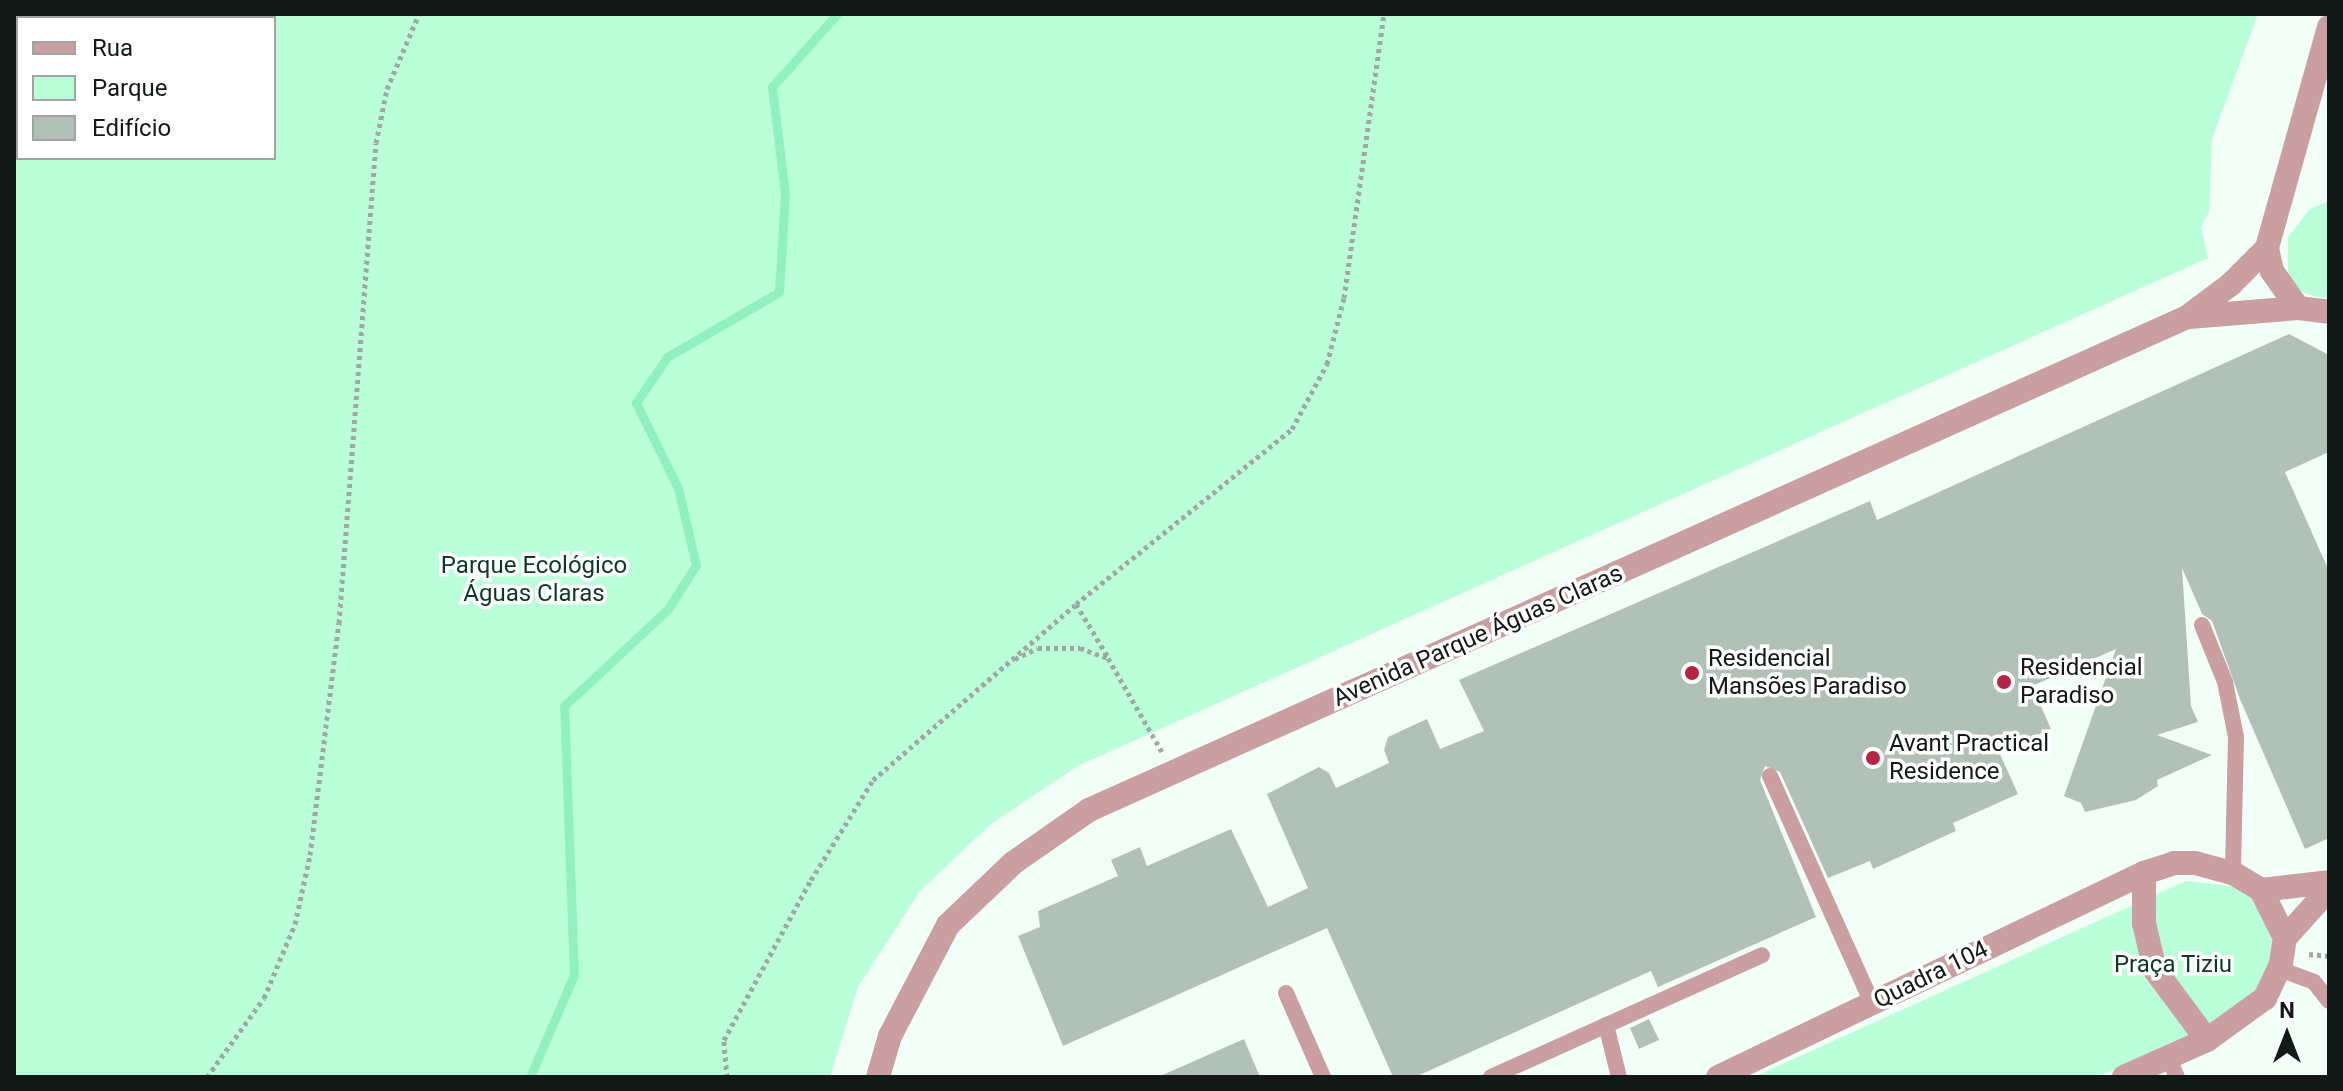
<!DOCTYPE html>
<meta charset="utf-8">
<style>
body{margin:0}
#map{position:relative;width:2343px;height:1091px;overflow:hidden;background:#f2fff8;font-family:Roboto,sans-serif}
div>[style]{position:absolute}
[style*='--x']{left:calc(var(--x)*1px);top:calc(var(--y)*1px);width:calc(var(--w)*1px);rotate:calc(var(--a)*1deg)}
.green>*{inset:0;background:#bbfeda}
.stream>*{height:9px;margin:-4.5px;padding:0 4.5px;transform-origin:4.5px;border-radius:4.5px;background:#91f0c0}
.building>*{inset:0;background:#b2c1b8}
.path>*{height:5px;margin-top:-2.5px;transform-origin:0;background:repeating-linear-gradient(90deg,#9fa9a3 0 4px,transparent 0 8px)}
.service>*{height:16px;margin:-8px;padding:0 8px;transform-origin:8px;border-radius:8px;background:#ca9fa1}
.minor>*{height:24px;margin:-12px;padding:0 12px;transform-origin:12px;border-radius:12px;background:#ca9fa1}
.tertiary>*{height:24px;margin:-12px;padding:0 12px;transform-origin:12px;border-radius:12px;background:#ca9fa1}
.dots>*{width:22px;height:22px;translate:-50% -50%;box-sizing:border-box;border:4px solid #fff;border-radius:50%}
span{translate:-50% -50%;white-space:nowrap;text-align:center;line-height:1.15;-webkit-text-stroke:7px #fff;paint-order:stroke}
.park-label{font-size:24px;color:#0f3926}
.street-label{font-size:24px;color:#131916}
.poi-label{font-size:24px;color:#131916}
.left{translate:0 -50%;text-align:left}
.frame{position:absolute;inset:0;border:16px solid #131916;pointer-events:none}
.legend{position:absolute;left:16px;top:16px;width:260px;height:144px;box-sizing:border-box;background:#fff;border:2px solid #a1a3a2;margin:0;padding:10px 14px;list-style:none;font-size:24px;color:#131916}
.legend li{display:flex;align-items:center;gap:16px;height:40px}
.legend b{width:40px;border:2px solid #a1a3a2}
.north{position:absolute;left:2247px;top:995px;width:80px;height:80px;-webkit-text-stroke:6px #fff;paint-order:stroke;rotate:0deg;font-size:22px;font-weight:700;line-height:32px;text-align:center;color:#131916}
.north::after{content:'';display:block;margin:auto;width:28px;height:36px;background:#131916;clip-path:polygon(50% 0,100% 100%,50% 72%,0 100%)}
</style>
<div id="map">
<div class="green">
<i style="clip-path:polygon(evenodd,14px 14px,2258px 14px,2212px 139px,2209px 212px,2201px 227px,2208px 258px,1078px 766px,991px 824px,920px 891px,858px 987px,830px 1077px,14px 1077px,14px 14px,18px 18px,274px 18px,274px 158px,18px 158px,18px 18px)"></i>
<i style="clip-path:polygon(2329px 201px,2329px 298px,2316px 297px,2298px 290px,2288px 272px,2288px 237px,2310px 209px)"></i>
<i style="clip-path:polygon(2186px 881px,2238px 887px,2271px 913px,2279px 956px,2265px 993px,2210px 1027px,2097px 1077px,1754px 1077px)"></i>
</div>
<div class="stream">
<i style="--x:530;--y:1077;--w:111;--a:-66.7"></i>
<i style="--x:574;--y:975;--w:269;--a:-92.1"></i>
<i style="--x:564;--y:706;--w:142;--a:-43"></i>
<i style="--x:668;--y:609;--w:52;--a:-57.5"></i>
<i style="--x:696;--y:565;--w:79;--a:-103.2"></i>
<i style="--x:678;--y:488;--w:95;--a:-116.3"></i>
<i style="--x:636;--y:403;--w:55;--a:-56"></i>
<i style="--x:667;--y:357;--w:129;--a:-30.1"></i>
<i style="--x:779;--y:292;--w:99;--a:-86.5"></i>
<i style="--x:785;--y:193;--w:107;--a:-97"></i>
<i style="--x:772;--y:87;--w:98;--a:-48.3"></i>
</div>
<div class="building">
<i style="clip-path:polygon(2289px 334px,2329px 355px,2329px 452px,2285px 472px,2329px 571px,2329px 838px,2305px 849px,2240px 699px,2212px 621px,2202px 614px,2182px 568px,2191px 706px,2198px 722px,2157px 735px,2212px 755px,2157px 780px,2158px 786px,2136px 800px,2085px 812px,2081px 803px,2064px 796px,2116px 649px,2032px 686px,2051px 729px,1999px 752px,2018px 794px,1953px 823px,1956px 831px,1873px 869px,1870px 861px,1828px 878px,1780px 772px,1765px 766px,1760px 780px,1816px 917px,1658px 987px,1651px 971px,1415px 1077px,1393px 1077px,1327px 928px,1063px 1046px,1018px 936px,1040px 927px,1038px 911px,1118px 876px,1111px 860px,1140px 847px,1147px 866px,1231px 829px,1268px 907px,1308px 888px,1267px 794px,1319px 767px,1329px 773px,1336px 788px,1389px 763px,1384px 750px,1388px 737px,1427px 719px,1440px 749px,1484px 731px,1459px 680px,1870px 501px,1877px 520px)"></i>
<i style="clip-path:polygon(1649px 1019px,1659px 1040px,1639px 1049px,1630px 1028px)"></i>
<i style="clip-path:polygon(1244px 1039px,1260px 1077px,1158px 1077px)"></i>
</div>
<div class="path">
<i style="--x:1076;--y:604;--w:62;--a:58.9"></i>
<i style="--x:1015;--y:659;--w:25;--a:-26"></i>
<i style="--x:1038;--y:648;--w:42;--a:0"></i>
<i style="--x:1080;--y:648;--w:30;--a:20"></i>
<i style="--x:1108;--y:658;--w:108;--a:60.1"></i>
<i style="--x:2309;--y:954;--w:20;--a:6"></i>
<i style="--x:207;--y:1077;--w:97;--a:-54.2"></i>
<i style="--x:264;--y:998;--w:80;--a:-67.3"></i>
<i style="--x:295;--y:924;--w:71;--a:-77.7"></i>
<i style="--x:310;--y:855;--w:234;--a:-82.9"></i>
<i style="--x:339;--y:623;--w:481;--a:-85.6"></i>
<i style="--x:376;--y:143;--w:55;--a:-78.5"></i>
<i style="--x:387;--y:89;--w:82;--a:-66.9"></i>
<i style="--x:727;--y:1077;--w:37;--a:-95"></i>
<i style="--x:724;--y:1040;--w:182;--a:-61.5"></i>
<i style="--x:811;--y:880;--w:118;--a:-58.2"></i>
<i style="--x:873;--y:780;--w:269;--a:-40.9"></i>
<i style="--x:1076;--y:604;--w:278;--a:-39"></i>
<i style="--x:1292;--y:429;--w:74;--a:-61.7"></i>
<i style="--x:1327;--y:364;--w:68;--a:-75.6"></i>
<i style="--x:1344;--y:298;--w:287;--a:-82"></i>
</div>
<div class="service">
<i style="--x:2202;--y:625;--w:61;--a:68"></i>
<i style="--x:2225;--y:682;--w:56;--a:78.7"></i>
<i style="--x:2236;--y:737;--w:136;--a:91.3"></i>
<i style="--x:1770;--y:776;--w:249;--a:65.8"></i>
<i style="--x:2279;--y:969;--w:37;--a:20"></i>
<i style="--x:2314;--y:982;--w:24;--a:52"></i>
<i style="--x:1286;--y:993;--w:92;--a:66.2"></i>
<i style="--x:1606;--y:1025;--w:54;--a:76"></i>
<i style="--x:2168;--y:1057;--w:22;--a:66"></i>
<i style="--x:1491;--y:1077;--w:297;--a:-24.2"></i>
</div>
<div class="minor">
<i style="--x:2144;--y:873;--w:50;--a:90"></i>
<i style="--x:2144;--y:923;--w:48;--a:76.8"></i>
<i style="--x:2155;--y:970;--w:87;--a:53.4"></i>
<i style="--x:2261;--y:890;--w:68;--a:-6.7"></i>
<i style="--x:2285;--y:938;--w:66;--a:-48.1"></i>
<i style="--x:1718;--y:1077;--w:472;--a:-25.6"></i>
<i style="--x:2144;--y:873;--w:32;--a:-18"></i>
<i style="--x:2174;--y:863;--w:21;--a:0"></i>
<i style="--x:2195;--y:863;--w:39;--a:15"></i>
<i style="--x:2233;--y:873;--w:33;--a:31"></i>
<i style="--x:2261;--y:890;--w:54;--a:63.4"></i>
<i style="--x:2285;--y:938;--w:26;--a:99"></i>
<i style="--x:2281;--y:964;--w:38;--a:115"></i>
<i style="--x:2265;--y:998;--w:72;--a:144.1"></i>
<i style="--x:2207;--y:1040;--w:91;--a:156"></i>
</div>
<div class="tertiary">
<i style="--x:2329;--y:27;--w:230;--a:105.7"></i>
<i style="--x:2267;--y:248;--w:24;--a:78"></i>
<i style="--x:2272;--y:271;--w:45;--a:54.9"></i>
<i style="--x:2298;--y:308;--w:31;--a:7"></i>
<i style="--x:2189;--y:317;--w:109;--a:-4.7"></i>
<i style="--x:878;--y:1077;--w:43;--a:-73.7"></i>
<i style="--x:890;--y:1036;--w:125;--a:-62.4"></i>
<i style="--x:948;--y:925;--w:90;--a:-43.6"></i>
<i style="--x:1013;--y:863;--w:93;--a:-34.9"></i>
<i style="--x:1089;--y:810;--w:1204;--a:-24.18"></i>
<i style="--x:2187;--y:317;--w:54;--a:-36.7"></i>
<i style="--x:2230;--y:285;--w:52;--a:-45"></i>
</div>
<div class="dots">
<i style="left:1692px;top:673px;background:#b62443"></i>
<i style="left:2004px;top:682px;background:#b62443"></i>
<i style="left:1873px;top:758px;background:#b62443"></i>
</div>
<div class="park-label">
<span style="left:534px;top:580px">Parque Ecológico<br>Águas Claras</span>
<span style="left:2173px;top:965px">Praça Tiziu</span>
</div>
<div class="street-label">
<span style="left:1478px;top:636px;rotate:-24deg">Avenida Parque Águas Claras</span>
<span style="left:1931px;top:975px;rotate:-26deg">Quadra 104</span>
</div>
<div class="poi-label">
<span class="left" style="left:1708px;top:673px">Residencial<br>Mansões Paradiso</span>
<span class="left" style="left:2020px;top:682px">Residencial<br>Paradiso</span>
<span class="left" style="left:1889px;top:758px">Avant Practical<br>Residence</span>
</div>
<div class="frame"></div>
<ul class="legend">
<li><b style="height:10px;background:#ca9fa1"></b>Rua</li>
<li><b style="height:22px;background:#bbfeda"></b>Parque</li>
<li><b style="height:22px;background:#b2c1b8"></b>Edifício</li>
</ul>
<div class="north">N</div>
</div>
